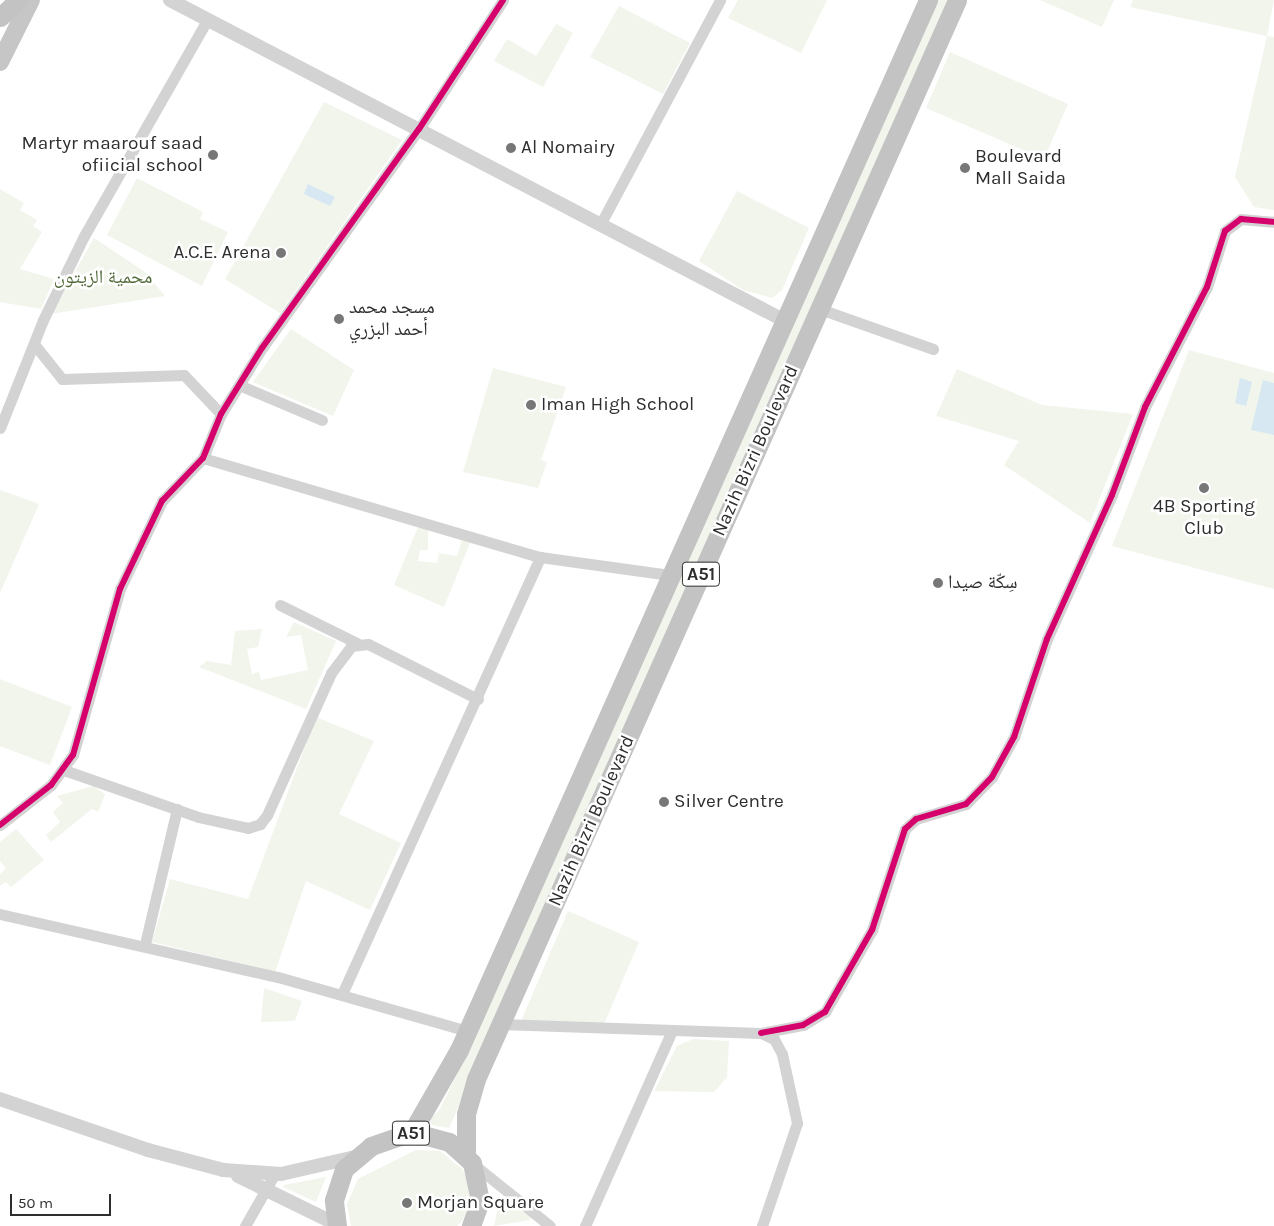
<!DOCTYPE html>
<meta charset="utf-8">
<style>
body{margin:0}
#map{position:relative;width:1274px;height:1226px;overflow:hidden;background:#fff;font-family:Karla,"Noto Naskh Arabic",sans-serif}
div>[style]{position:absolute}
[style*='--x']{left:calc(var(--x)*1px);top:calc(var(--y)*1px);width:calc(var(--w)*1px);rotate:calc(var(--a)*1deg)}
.green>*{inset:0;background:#f1f5ec}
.water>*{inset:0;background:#d8e8f2}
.minor>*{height:11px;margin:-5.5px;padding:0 5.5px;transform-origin:5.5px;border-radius:5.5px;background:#d3d3d3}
.tertiary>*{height:14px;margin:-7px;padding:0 7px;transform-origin:7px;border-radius:7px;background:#d3d3d3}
.primary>*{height:18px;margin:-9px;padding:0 9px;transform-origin:9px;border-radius:9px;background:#c6c6c6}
.trunk>*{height:19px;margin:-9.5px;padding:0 9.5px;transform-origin:9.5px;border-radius:9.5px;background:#c3c3c3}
.cycleway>*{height:6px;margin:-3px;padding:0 3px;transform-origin:3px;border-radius:3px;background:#d6006c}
.dots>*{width:14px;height:14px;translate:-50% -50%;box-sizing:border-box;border:2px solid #fff;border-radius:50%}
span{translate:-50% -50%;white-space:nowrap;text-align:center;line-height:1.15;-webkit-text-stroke:5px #fff;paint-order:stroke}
.shield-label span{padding:1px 4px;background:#fff;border:1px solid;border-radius:4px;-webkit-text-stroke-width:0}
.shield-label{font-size:18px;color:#2e2e2e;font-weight:700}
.poi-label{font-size:19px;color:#2e2e2e}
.right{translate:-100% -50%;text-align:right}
.left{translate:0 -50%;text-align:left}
.park-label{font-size:19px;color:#526b3b}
.street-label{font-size:19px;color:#2e2e2e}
.scale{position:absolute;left:10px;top:1194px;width:101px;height:22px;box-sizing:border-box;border:2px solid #2e2e2e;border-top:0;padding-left:6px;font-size:15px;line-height:18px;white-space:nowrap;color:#2e2e2e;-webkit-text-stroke:4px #fff;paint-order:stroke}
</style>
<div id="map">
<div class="green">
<i style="clip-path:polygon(738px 0,827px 0,801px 53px,728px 18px)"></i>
<i style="clip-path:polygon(936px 0,950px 0,449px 1128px,432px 1125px,430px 1119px,440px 1109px,495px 995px)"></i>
<i style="clip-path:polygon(1040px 0,1114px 0,1102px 27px)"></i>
<i style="clip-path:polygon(1133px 0,1274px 0,1267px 36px,1274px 37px,1274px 210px,1254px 207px,1235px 177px,1267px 36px,1130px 7px)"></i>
<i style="clip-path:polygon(619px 6px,690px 43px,663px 94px,590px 57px)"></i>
<i style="clip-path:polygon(556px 24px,573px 33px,543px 87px,494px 61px,507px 39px,536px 56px)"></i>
<i style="clip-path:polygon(950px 52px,1068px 104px,1044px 159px,926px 108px)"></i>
<i style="clip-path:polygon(324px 102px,402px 140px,280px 313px,225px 279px)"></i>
<i style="clip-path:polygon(137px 178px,203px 212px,200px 219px,228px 232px,202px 286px,107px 235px)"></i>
<i style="clip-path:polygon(0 189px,24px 203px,20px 210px,37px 220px,33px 226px,42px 232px,20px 269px,54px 279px,41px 309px,0 302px)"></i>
<i style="clip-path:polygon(737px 191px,809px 228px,782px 290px,772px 298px,743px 290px,699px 261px)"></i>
<i style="clip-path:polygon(94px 238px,145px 272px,165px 296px,51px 314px)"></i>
<i style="clip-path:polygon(291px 329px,354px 370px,333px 416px,253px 382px)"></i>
<i style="clip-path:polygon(1189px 350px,1274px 373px,1274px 589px,1112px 546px)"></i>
<i style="clip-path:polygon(493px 368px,566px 387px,541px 460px,547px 462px,538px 488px,463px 472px)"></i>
<i style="clip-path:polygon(957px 369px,1042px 405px,1133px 414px,1090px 523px,1004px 465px,1019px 441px,936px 416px)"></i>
<i style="clip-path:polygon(0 490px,39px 504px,0 593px)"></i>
<i style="clip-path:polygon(418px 527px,428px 529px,428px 550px,420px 550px,418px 561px,437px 563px,439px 553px,457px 556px,462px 540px,470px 543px,444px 607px,394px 585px)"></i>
<i style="clip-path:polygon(294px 622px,336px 641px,306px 709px,199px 667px,207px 661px,231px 665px,235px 631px,262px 629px,258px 647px,247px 649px,252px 674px,259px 672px,261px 680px,308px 670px,301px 635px,286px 637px)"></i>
<i style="clip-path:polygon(0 679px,72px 707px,50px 765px,0 746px)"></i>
<i style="clip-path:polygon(316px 717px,374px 741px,339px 814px,401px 843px,370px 910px,306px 881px,275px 972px,152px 942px,170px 879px,248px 899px)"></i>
<i style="clip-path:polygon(93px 786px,105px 794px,98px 812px,92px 809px,51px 842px,46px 835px,60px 822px,53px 812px,63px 803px,57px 796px)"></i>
<i style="clip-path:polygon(16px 829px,44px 860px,11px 887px,6px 882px,0 886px,0 874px,6px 868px,0 861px,0 842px)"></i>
<i style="clip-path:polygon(568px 911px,639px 942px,604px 1024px,521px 1021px)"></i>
<i style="clip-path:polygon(264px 988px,302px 1001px,295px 1021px,261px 1022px)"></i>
<i style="clip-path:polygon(693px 1039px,729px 1041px,727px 1077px,714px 1092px,654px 1091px,677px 1046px)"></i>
<i style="clip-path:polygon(416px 1150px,440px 1151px,462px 1169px,469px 1180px,469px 1206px,462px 1221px,457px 1226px,351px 1226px,347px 1204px,358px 1179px)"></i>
<i style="clip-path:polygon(326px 1177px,316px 1202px,283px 1187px,284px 1185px)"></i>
<i style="clip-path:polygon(500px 1198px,531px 1217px,530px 1220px,494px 1226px)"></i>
</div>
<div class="water">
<i style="clip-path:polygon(308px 184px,335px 197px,330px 206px,304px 194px)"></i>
<i style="clip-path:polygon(1240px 378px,1252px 382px,1246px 406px,1235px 403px)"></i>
<i style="clip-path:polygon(1263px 380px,1274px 383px,1274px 435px,1251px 430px)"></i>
</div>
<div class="minor">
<i style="--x:601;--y:223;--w:253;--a:-61.9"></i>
<i style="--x:820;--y:309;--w:120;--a:19.5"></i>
<i style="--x:34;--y:344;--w:45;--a:51.3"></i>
<i style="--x:62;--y:379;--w:122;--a:-1.9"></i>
<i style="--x:184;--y:375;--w:54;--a:46.5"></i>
<i style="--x:239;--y:385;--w:90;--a:22.9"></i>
<i style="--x:0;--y:428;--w:116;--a:-68.3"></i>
<i style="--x:43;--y:320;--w:93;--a:-64"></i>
<i style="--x:84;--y:236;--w:246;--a:-60.3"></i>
<i style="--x:203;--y:458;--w:351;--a:16.4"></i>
<i style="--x:540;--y:557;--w:131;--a:7.9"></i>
<i style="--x:280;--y:605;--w:86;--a:26.3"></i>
<i style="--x:64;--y:770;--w:142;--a:19.3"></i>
<i style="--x:198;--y:817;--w:51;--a:12.4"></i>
<i style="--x:248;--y:828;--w:13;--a:-18"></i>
<i style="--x:260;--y:824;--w:11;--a:-52"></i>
<i style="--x:267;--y:815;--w:156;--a:-65.7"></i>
<i style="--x:331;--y:673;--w:34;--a:-53"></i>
<i style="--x:351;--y:646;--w:17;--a:-7"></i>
<i style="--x:368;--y:644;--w:123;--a:26.6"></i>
<i style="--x:0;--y:825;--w:65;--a:-38.1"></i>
<i style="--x:51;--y:785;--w:37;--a:-54"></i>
<i style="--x:73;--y:755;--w:173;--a:-74.2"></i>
<i style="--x:120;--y:589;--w:98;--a:-64.5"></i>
<i style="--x:162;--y:501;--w:59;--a:-46.4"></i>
<i style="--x:203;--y:458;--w:48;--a:-67.8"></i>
<i style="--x:221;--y:414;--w:78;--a:-58.2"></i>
<i style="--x:262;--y:348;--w:269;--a:-54.4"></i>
<i style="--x:419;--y:129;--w:154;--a:-56.9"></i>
<i style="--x:0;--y:914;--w:285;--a:12.8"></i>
<i style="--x:278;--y:977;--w:198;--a:15.9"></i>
<i style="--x:145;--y:944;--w:139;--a:-76.7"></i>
<i style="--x:342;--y:994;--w:480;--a:-65.6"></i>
<i style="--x:501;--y:1024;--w:260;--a:2"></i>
<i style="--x:761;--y:1033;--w:14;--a:25"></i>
<i style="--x:774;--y:1039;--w:17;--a:62"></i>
<i style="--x:782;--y:1054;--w:71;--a:77.7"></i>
<i style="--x:797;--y:1123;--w:109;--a:108.8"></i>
<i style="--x:761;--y:1033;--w:43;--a:-10.8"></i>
<i style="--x:803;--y:1025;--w:26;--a:-31"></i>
<i style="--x:825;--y:1012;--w:95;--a:-60.2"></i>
<i style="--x:872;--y:930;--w:106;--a:-71.9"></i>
<i style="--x:905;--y:829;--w:15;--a:-42"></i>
<i style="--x:916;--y:819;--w:52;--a:-16.7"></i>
<i style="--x:966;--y:804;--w:37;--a:-46"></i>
<i style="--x:992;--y:777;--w:46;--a:-61.2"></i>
<i style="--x:1014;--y:737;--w:103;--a:-71.4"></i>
<i style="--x:1047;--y:639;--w:158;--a:-65.7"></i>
<i style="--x:1112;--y:495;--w:94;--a:-69.4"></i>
<i style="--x:1145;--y:407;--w:135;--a:-62.7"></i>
<i style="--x:1207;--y:287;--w:59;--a:-72.2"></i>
<i style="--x:1225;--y:231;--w:20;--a:-37"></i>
<i style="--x:1241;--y:219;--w:33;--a:5"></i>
<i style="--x:472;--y:1163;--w:100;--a:38.9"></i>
<i style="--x:245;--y:1226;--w:59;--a:-60.4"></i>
<i style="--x:585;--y:1226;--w:214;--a:-66"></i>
</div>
<div class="tertiary">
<i style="--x:170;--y:0;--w:694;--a:27.56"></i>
<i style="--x:0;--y:1099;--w:157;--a:19"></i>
<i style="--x:148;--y:1150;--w:78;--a:14.9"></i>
<i style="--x:223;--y:1170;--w:58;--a:3.9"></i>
<i style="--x:281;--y:1174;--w:76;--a:-12.9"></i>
<i style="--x:238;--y:1176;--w:109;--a:26.1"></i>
</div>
<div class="primary">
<i style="--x:0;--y:62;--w:69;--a:-63.4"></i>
</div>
<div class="trunk">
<i style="--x:0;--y:17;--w:25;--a:-43"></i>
<i style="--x:412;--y:1132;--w:95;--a:-60.2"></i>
<i style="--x:459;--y:1050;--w:1150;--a:-65.93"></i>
<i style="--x:466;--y:1153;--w:39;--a:-90"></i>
<i style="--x:466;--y:1114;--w:36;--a:-74"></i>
<i style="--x:476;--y:1079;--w:1181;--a:-65.97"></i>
<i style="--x:337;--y:1226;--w:26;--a:-97"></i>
<i style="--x:334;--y:1200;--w:33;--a:-72"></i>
<i style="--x:344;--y:1169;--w:35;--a:-40"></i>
<i style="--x:371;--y:1146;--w:43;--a:-18.9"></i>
<i style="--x:412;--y:1132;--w:38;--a:15"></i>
<i style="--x:449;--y:1142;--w:31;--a:42"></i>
<i style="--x:472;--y:1163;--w:39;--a:78"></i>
<i style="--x:480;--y:1201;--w:27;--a:110"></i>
</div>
<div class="cycleway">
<i style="--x:0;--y:825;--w:65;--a:-38.1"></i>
<i style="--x:51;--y:785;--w:37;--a:-54"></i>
<i style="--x:73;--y:755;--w:173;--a:-74.2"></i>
<i style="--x:120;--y:589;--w:98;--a:-64.5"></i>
<i style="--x:162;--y:501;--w:59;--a:-46.4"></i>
<i style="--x:203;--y:458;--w:48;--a:-67.8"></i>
<i style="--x:221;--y:414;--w:78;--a:-58.2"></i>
<i style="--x:262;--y:348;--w:269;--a:-54.4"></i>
<i style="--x:419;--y:129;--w:154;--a:-56.9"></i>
<i style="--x:761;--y:1033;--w:43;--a:-10.8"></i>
<i style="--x:803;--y:1025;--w:26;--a:-31"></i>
<i style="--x:825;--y:1012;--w:95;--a:-60.2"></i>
<i style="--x:872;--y:930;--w:106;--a:-71.9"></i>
<i style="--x:905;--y:829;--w:15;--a:-42"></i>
<i style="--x:916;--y:819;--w:52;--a:-16.7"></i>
<i style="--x:966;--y:804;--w:37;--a:-46"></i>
<i style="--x:992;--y:777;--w:46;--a:-61.2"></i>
<i style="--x:1014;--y:737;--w:103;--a:-71.4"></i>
<i style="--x:1047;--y:639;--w:158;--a:-65.7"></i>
<i style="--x:1112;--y:495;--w:94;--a:-69.4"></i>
<i style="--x:1145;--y:407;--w:135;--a:-62.7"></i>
<i style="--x:1207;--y:287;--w:59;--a:-72.2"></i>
<i style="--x:1225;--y:231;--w:20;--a:-37"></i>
<i style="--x:1241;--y:219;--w:33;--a:5"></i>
</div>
<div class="dots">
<i style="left:511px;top:148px;background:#777"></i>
<i style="left:213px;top:155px;background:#777"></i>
<i style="left:965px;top:168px;background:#777"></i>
<i style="left:281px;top:253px;background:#777"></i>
<i style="left:339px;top:319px;background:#777"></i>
<i style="left:531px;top:405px;background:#777"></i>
<i style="left:1204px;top:488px;background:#777"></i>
<i style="left:938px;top:583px;background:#777"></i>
<i style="left:664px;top:802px;background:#777"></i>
<i style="left:407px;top:1203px;background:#777"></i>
</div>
<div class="shield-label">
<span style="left:701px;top:574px">A51</span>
<span style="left:411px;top:1133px">A51</span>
</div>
<div class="poi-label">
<span class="right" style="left:203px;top:155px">Martyr maarouf saad<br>ofiicial school</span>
<span class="left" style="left:521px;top:148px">Al Nomairy</span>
<span class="left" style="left:975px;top:168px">Boulevard<br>Mall Saida</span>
<span class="right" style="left:271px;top:253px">A.C.E. Arena</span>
<span class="left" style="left:349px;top:319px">مسجد محمد<br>أحمد البزري</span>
<span class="left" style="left:541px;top:405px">Iman High School</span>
<span style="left:1204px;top:518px">4B Sporting<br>Club</span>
<span class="left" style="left:948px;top:583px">سِكّة صيدا</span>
<span class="left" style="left:674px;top:802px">Silver Centre</span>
<span class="left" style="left:417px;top:1203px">Morjan Square</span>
</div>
<div class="park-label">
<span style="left:103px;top:278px">محمية الزيتون</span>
</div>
<div class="street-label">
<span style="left:756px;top:451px;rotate:-66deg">Nazih Bizri Boulevard</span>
<span style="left:592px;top:821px;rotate:-66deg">Nazih Bizri Boulevard</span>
</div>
<div class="scale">50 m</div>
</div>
